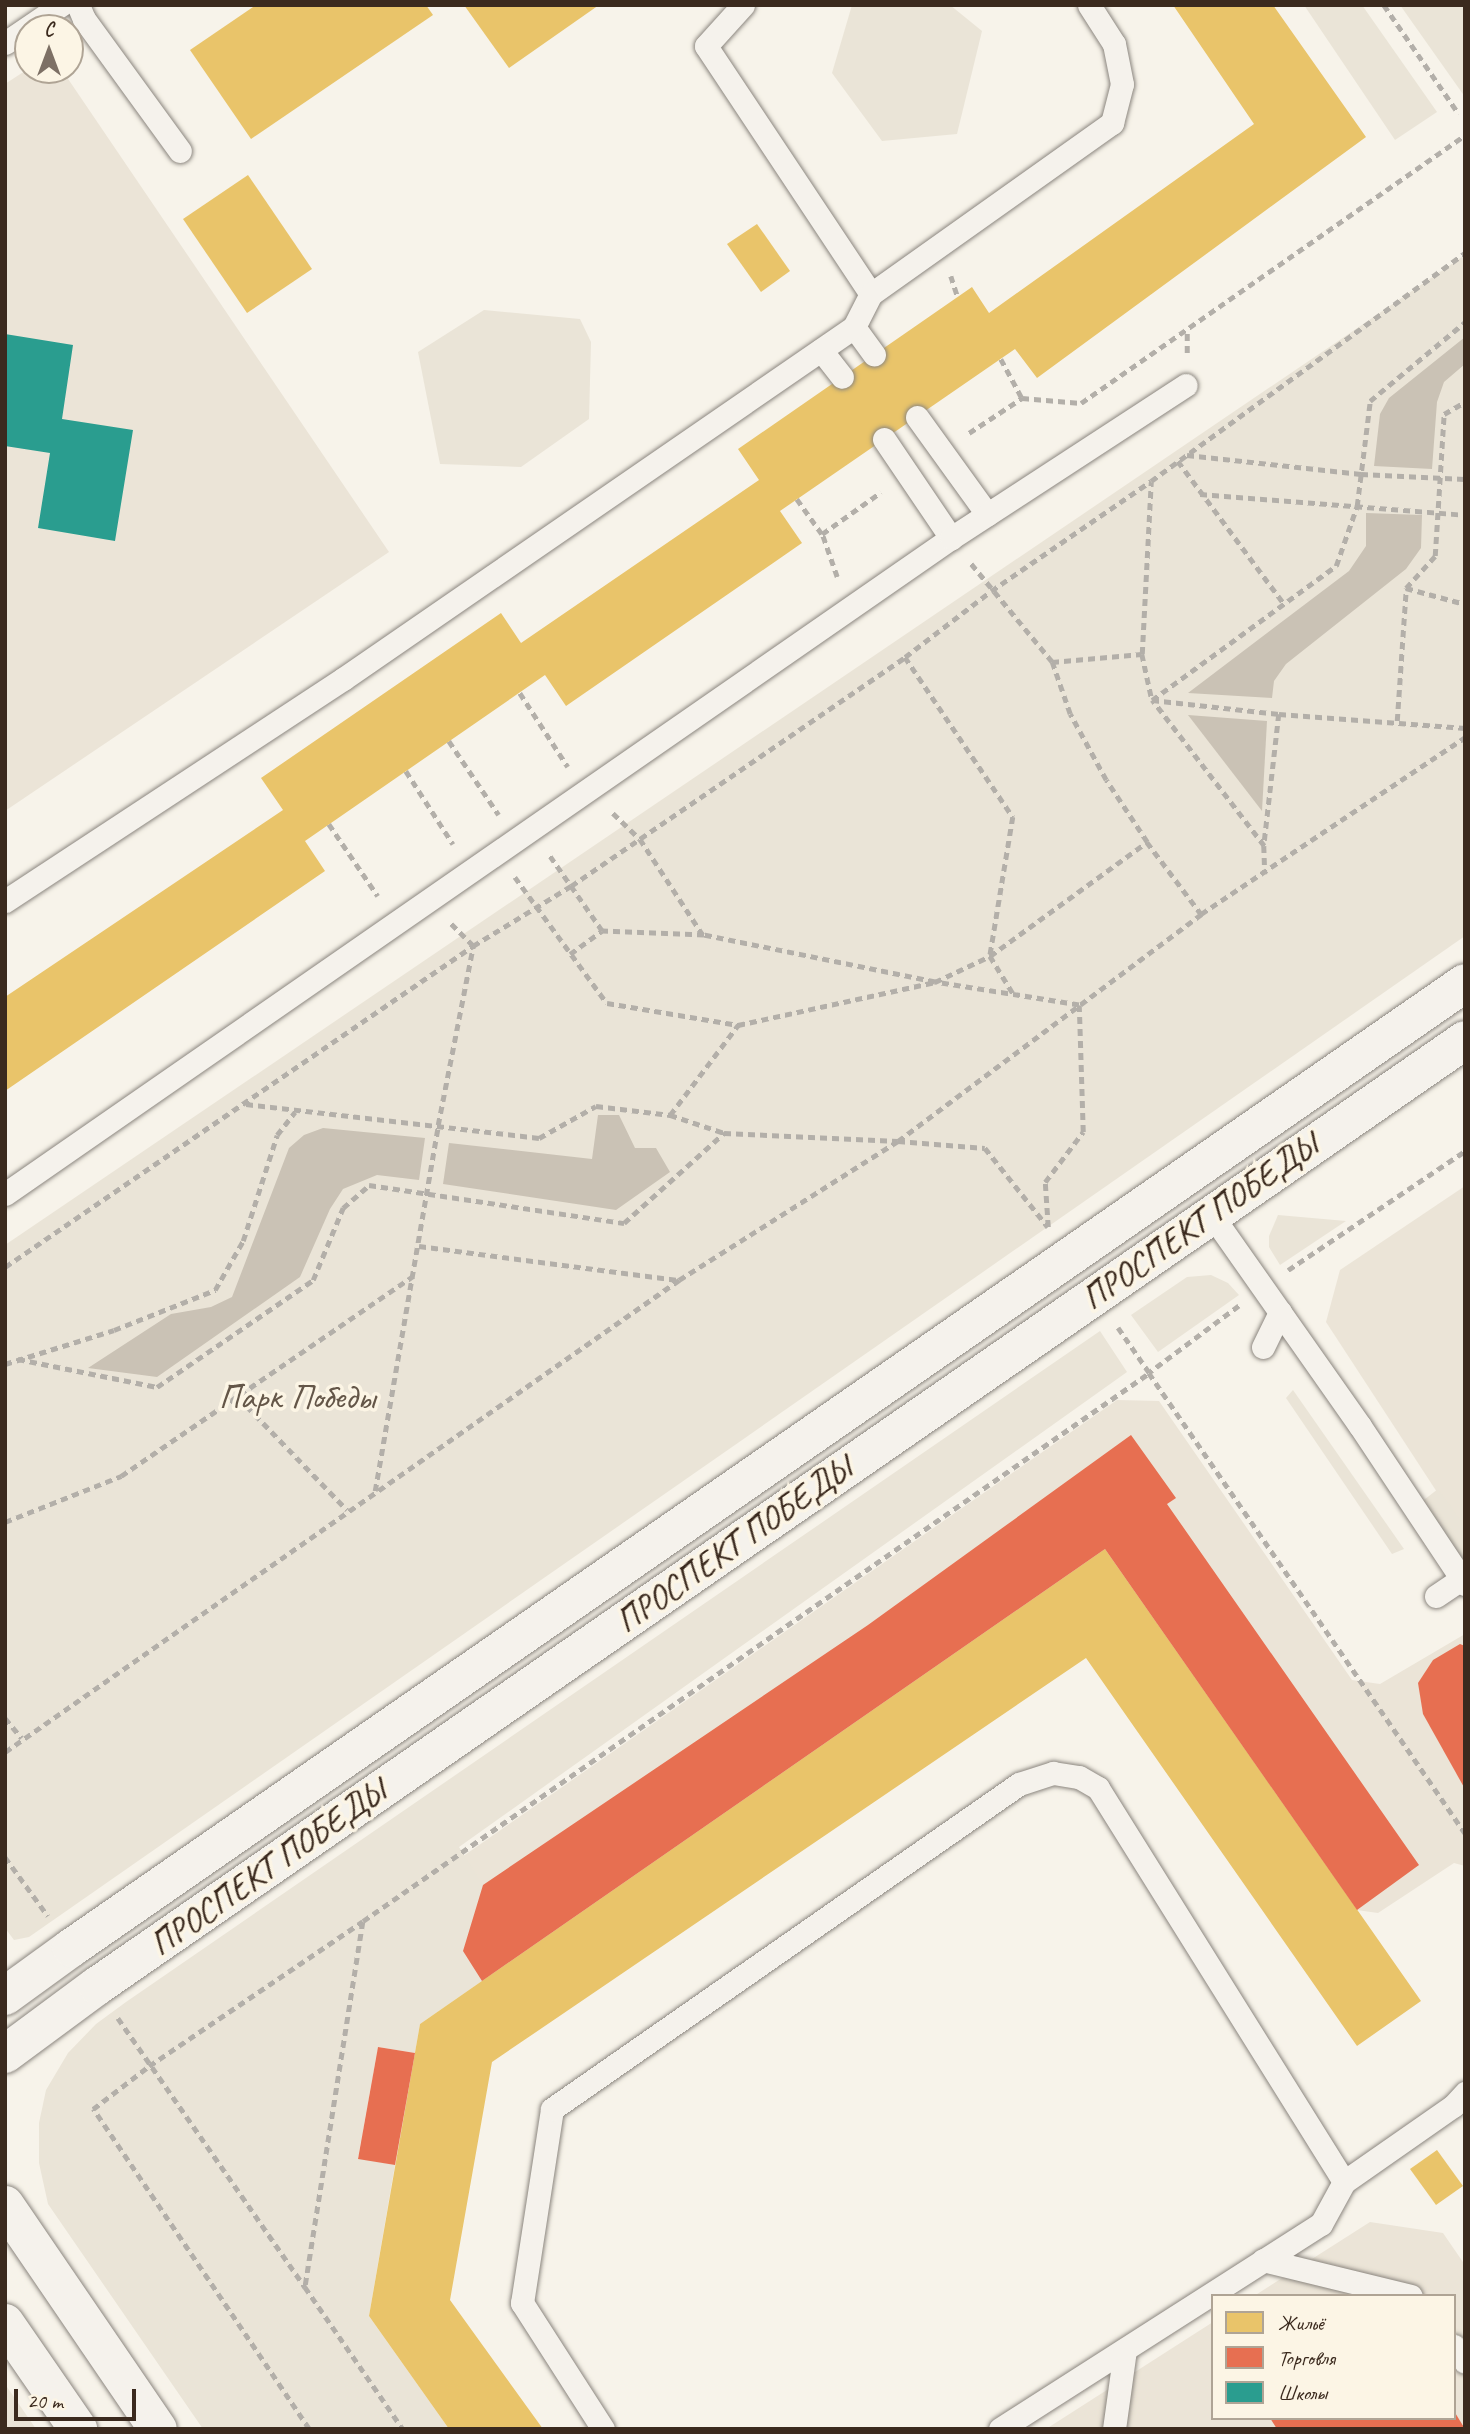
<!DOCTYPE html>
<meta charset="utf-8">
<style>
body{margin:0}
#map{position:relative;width:1470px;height:2434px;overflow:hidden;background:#f7f3ea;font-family:Caveat,sans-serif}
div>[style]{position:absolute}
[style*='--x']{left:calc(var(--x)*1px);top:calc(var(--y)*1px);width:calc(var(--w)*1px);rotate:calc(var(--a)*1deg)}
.built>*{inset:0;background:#ebe4d7}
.green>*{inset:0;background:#eae4d7}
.water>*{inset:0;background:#cac2b5}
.homes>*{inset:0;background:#e9c46a}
.shops>*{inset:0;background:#e76f51}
.schools>*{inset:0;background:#2a9d8f}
.path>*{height:4.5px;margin-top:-2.25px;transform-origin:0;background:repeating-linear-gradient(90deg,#b3afa9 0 7px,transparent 0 12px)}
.roads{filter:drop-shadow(0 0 2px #8b867f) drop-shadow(0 0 2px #8b867f)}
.service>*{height:23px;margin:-11.5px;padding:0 11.5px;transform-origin:11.5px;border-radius:11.5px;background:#f5f2ec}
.secondary>*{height:38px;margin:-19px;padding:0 19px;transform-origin:19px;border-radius:19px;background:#f5f2ec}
span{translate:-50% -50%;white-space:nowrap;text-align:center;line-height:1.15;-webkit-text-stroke:7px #fcf5e5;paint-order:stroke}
.street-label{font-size:35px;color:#3b2a1e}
.park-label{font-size:35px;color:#645648}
.frame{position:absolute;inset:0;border:7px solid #3b2a1e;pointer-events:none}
.legend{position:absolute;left:1211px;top:2294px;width:245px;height:126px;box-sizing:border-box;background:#fcf5e5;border:2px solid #afa495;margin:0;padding:9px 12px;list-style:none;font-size:21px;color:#3b2a1e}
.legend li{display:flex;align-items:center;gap:14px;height:35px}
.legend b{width:35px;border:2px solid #afa495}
.north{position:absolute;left:14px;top:14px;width:70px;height:70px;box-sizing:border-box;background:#fcf5e5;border:2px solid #afa495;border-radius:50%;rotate:0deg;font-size:19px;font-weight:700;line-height:28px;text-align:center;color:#3b2a1e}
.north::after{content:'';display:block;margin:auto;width:24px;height:32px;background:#7d7065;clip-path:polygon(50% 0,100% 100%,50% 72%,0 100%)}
.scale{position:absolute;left:14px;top:2389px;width:122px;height:32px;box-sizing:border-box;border:4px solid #3b2a1e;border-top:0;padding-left:9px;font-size:21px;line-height:24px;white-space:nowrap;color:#3b2a1e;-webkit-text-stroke:5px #fcf5e5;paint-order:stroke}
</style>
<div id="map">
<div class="built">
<i style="clip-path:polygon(28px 69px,62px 70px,389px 552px,5px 811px,5px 84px)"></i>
<i style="clip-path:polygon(1465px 1186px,1465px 1535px,1326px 1322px,1340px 1270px)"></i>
<i style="clip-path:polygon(1117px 1400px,1159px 1401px,1352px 1680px,1380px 1684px,1465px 1634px,1465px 1866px,1454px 1863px,1378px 1913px,1335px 1907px,1104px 1561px,495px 1985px,438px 1970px,449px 1866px)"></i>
<i style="clip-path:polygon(1370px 2222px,1443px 2233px,1465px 2265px,1465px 2429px,1046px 2429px,1213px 2322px,1213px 2418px,1454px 2418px,1454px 2296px,1254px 2296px)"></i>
</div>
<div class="green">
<i style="clip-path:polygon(852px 5px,950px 5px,982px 31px,957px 134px,882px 141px,832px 73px)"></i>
<i style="clip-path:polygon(1304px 5px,1362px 5px,1437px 112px,1395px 140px)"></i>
<i style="clip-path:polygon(1400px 5px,1465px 5px,1465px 97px)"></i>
<i style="clip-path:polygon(1465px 255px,1465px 936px,29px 1937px,14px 1940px,5px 1928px,5px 1245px)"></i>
<i style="clip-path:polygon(484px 310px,580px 319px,591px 342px,589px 419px,521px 467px,440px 464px,418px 352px)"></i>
<i style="clip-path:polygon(1278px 1215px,1346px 1221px,1280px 1265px,1269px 1247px,1269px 1236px)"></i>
<i style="clip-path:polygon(1211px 1275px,1228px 1283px,1239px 1295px,1158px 1352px,1131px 1315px,1187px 1277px)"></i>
<i style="clip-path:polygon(1100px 1331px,1127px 1372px,459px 1847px,483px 1885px,463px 1951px,482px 1981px,420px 2024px,415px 2053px,378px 2047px,358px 2158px,395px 2165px,369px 2316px,449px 2429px,203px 2429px,48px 2204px,39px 2163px,39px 2123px,46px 2090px,68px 2053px,96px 2024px,126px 2002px)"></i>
<i style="clip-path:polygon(1293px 1390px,1404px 1549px,1392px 1554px,1286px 1398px)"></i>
<i style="clip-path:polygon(1438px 1489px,1465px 1526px,1465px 1568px,1420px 1503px)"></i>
<i style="clip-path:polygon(5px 2384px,36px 2429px,5px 2429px)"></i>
</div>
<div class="water">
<i style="clip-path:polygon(1465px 337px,1465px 364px,1444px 382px,1437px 402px,1432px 469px,1374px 466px,1380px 414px,1389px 398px)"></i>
<i style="clip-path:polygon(1366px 513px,1422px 515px,1421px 548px,1406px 569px,1286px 664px,1274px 681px,1272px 698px,1188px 693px,1349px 571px,1366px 546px)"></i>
<i style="clip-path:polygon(1188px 715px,1267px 721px,1262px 811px)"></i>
<i style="clip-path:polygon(598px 1115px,619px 1115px,635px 1148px,656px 1148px,670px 1172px,616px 1210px,443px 1184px,449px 1143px,592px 1159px)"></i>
<i style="clip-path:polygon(323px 1128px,425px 1138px,419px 1180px,377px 1175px,343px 1189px,330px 1209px,300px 1277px,157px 1377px,88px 1368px,171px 1314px,211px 1307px,232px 1297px,289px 1148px,304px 1135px)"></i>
</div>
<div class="homes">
<i style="clip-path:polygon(256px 5px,426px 5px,433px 15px,251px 139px,190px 50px)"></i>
<i style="clip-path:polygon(464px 5px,599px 5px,509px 68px)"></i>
<i style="clip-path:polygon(1173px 5px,1273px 5px,1366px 137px,1037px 378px,1015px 349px,780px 511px,802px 543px,566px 706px,545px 675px,305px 841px,325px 871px,5px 1091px,5px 997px,283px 810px,261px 778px,501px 613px,521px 643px,759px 480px,738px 449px,972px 287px,989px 313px,1254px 124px)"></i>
<i style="clip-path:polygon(248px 175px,312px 269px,247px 313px,183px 219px)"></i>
<i style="clip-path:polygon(757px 224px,790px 271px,761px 292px,727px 244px)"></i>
<i style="clip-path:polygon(1105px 1549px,1421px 2001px,1357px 2046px,1086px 1658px,492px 2062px,450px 2300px,543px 2429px,449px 2429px,369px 2316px,420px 2024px)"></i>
<i style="clip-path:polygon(1437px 2150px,1463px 2186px,1436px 2205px,1410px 2169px)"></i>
</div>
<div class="shops">
<i style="clip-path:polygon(1131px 1435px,1176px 1498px,1167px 1504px,1419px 1865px,1357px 1910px,1105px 1549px,482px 1981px,463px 1951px,483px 1885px,868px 1625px)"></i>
<i style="clip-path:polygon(1460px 1644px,1465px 1646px,1465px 1789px,1423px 1714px,1418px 1683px,1433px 1660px)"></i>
<i style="clip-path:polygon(378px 2047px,415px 2053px,395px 2165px,358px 2159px)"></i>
<i style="clip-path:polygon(1454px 2411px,1465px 2429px,1277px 2429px,1270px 2418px,1454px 2418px)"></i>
</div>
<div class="schools">
<i style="clip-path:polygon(5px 334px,73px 345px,62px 419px,133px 430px,115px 541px,38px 528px,50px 453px,5px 446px)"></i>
</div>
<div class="path">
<i style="--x:1384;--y:5;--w:132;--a:55.5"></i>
<i style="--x:951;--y:276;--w:23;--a:72"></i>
<i style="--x:1187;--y:353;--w:23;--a:-90"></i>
<i style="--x:1001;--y:359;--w:44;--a:61.7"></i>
<i style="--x:969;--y:433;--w:64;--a:-33.4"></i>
<i style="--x:1022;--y:398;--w:59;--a:4.8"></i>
<i style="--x:1081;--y:403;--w:468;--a:-34.9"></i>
<i style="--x:1187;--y:455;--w:175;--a:6.2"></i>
<i style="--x:1361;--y:474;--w:104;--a:2.8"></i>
<i style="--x:1178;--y:461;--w:179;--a:53.4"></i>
<i style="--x:1200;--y:494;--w:266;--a:4.5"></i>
<i style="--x:797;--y:499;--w:43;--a:54.5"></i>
<i style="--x:837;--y:577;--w:46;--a:-109.2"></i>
<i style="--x:822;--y:534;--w:72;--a:-35.4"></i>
<i style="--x:1406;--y:588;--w:61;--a:15.2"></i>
<i style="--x:1142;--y:654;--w:172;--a:-87"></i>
<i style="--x:905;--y:657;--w:193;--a:56"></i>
<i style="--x:1013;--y:817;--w:141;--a:99.4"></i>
<i style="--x:990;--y:956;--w:46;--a:58.4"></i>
<i style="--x:1052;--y:662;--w:90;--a:-5.1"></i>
<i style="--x:1142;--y:654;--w:47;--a:77.7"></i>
<i style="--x:1152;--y:700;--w:228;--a:-36.1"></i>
<i style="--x:1336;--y:566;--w:64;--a:-70.7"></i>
<i style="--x:1357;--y:506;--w:106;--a:-82.9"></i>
<i style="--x:1370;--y:401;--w:124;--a:-39.7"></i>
<i style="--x:520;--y:693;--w:88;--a:57"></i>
<i style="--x:1152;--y:700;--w:128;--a:6.3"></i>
<i style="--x:1279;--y:714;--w:133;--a:96.5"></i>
<i style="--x:1264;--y:846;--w:184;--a:-127.5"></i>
<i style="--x:1279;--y:714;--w:187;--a:4.3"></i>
<i style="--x:1397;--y:721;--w:133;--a:-86.1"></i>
<i style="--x:1406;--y:588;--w:43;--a:-47.8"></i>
<i style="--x:1435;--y:556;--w:142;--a:-86.4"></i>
<i style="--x:1444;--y:414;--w:24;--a:-30"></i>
<i style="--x:449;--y:741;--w:89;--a:56"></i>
<i style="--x:406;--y:771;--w:87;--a:57.2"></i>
<i style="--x:613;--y:813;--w:37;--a:44"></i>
<i style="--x:640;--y:839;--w:115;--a:56.7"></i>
<i style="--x:329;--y:824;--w:87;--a:55.8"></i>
<i style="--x:1147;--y:842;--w:90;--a:53.1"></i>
<i style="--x:1264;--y:846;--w:28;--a:88"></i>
<i style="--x:515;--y:877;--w:156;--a:53.9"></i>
<i style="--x:607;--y:1003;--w:133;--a:9.5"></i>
<i style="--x:570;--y:954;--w:39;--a:-36"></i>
<i style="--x:246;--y:1104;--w:295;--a:6.6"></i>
<i style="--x:539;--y:1138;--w:65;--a:-29.3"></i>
<i style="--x:596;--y:1106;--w:75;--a:6.9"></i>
<i style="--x:670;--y:1115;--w:57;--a:18.4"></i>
<i style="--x:724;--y:1133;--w:174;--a:2.6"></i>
<i style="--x:898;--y:1141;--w:87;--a:4.6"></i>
<i style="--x:985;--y:1148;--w:101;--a:51.4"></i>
<i style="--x:1048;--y:1227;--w:45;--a:-93.8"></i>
<i style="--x:1045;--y:1182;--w:63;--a:-52.8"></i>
<i style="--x:1083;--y:1132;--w:127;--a:-91.8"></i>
<i style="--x:1079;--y:1005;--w:146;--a:-170.9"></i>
<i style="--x:935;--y:982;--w:236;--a:-168.5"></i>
<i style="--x:704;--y:935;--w:102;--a:-177.8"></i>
<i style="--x:602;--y:931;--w:93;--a:-124.9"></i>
<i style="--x:670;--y:1115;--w:113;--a:-52.9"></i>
<i style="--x:738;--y:1025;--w:202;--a:-12.3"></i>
<i style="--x:935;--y:982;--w:61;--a:-25.3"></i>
<i style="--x:990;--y:956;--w:194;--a:-36"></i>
<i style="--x:1147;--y:842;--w:74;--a:-123.5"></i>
<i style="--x:1106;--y:780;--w:75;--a:-118.6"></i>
<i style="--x:1070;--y:714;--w:55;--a:-109.1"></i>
<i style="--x:1052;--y:662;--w:129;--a:-129.6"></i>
<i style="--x:419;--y:1246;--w:261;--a:7.5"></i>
<i style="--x:5;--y:1267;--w:568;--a:-34.45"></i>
<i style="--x:473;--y:946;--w:115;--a:-31.5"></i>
<i style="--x:571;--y:886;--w:405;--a:-34.4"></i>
<i style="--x:905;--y:657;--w:108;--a:-37.5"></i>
<i style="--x:991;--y:591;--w:194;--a:-34.5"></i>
<i style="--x:1151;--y:481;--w:388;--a:-36"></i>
<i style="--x:1288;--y:1270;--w:213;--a:-33.9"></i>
<i style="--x:1239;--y:1306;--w:112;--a:143.3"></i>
<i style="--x:1149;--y:1373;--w:558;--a:55.51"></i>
<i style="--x:18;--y:1359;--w:142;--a:11.4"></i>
<i style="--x:157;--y:1387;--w:189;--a:-34.4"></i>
<i style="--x:313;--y:1280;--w:78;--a:-67.4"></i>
<i style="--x:343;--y:1208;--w:35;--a:-41"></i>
<i style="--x:369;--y:1185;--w:258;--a:8.5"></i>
<i style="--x:624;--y:1223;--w:135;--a:-42"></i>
<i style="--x:5;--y:1364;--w:114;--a:-17.3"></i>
<i style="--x:114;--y:1330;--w:109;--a:-21.6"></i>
<i style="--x:215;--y:1290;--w:56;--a:-60.3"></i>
<i style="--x:243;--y:1241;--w:111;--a:-72.2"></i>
<i style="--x:277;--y:1135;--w:29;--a:-52"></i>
<i style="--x:238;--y:1397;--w:157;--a:46"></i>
<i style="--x:375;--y:1491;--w:371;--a:-80.2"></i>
<i style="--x:438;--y:1125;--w:182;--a:-78.9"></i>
<i style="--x:473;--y:946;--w:33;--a:-135"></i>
<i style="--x:5;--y:1522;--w:125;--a:-21.6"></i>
<i style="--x:121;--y:1476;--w:354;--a:-34.4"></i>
<i style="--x:5;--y:1718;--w:26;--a:50"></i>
<i style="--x:5;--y:1752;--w:823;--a:-35"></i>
<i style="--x:679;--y:1280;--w:259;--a:-32.4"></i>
<i style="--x:898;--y:1141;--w:379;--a:-36.8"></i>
<i style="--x:1201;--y:914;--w:318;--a:-33.8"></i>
<i style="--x:5;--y:1857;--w:73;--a:53.9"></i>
<i style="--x:363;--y:1922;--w:370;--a:99"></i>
<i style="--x:305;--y:2287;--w:173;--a:55.4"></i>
<i style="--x:118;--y:2018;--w:328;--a:55.2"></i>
<i style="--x:309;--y:2429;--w:386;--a:-124"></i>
<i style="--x:93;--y:2109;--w:71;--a:-37.5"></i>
<i style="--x:149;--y:2066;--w:258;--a:-34.1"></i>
<i style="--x:363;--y:1921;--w:958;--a:-34.88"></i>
<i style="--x:1149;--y:1373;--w:55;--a:-124.6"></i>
</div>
<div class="roads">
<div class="service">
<i style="--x:78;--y:5;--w:15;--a:67"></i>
<i style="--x:84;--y:19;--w:163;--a:54"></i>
<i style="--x:743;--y:5;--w:55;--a:132.1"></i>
<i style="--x:706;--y:46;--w:298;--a:56.4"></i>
<i style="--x:5;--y:43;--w:68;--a:-34.2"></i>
<i style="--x:854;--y:327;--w:34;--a:54"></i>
<i style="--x:821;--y:350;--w:34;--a:52"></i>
<i style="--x:917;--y:417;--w:120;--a:54.2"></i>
<i style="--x:884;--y:439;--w:120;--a:55.9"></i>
<i style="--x:5;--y:901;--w:404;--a:-33.3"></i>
<i style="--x:343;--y:679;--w:621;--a:-34.56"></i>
<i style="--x:854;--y:327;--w:37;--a:-63"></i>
<i style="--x:871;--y:294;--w:296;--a:-35.4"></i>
<i style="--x:1112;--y:123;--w:40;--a:-75.6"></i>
<i style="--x:1122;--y:84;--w:41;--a:-101.3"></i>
<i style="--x:1114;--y:44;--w:46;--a:-122.7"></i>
<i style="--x:5;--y:1194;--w:1151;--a:-34.74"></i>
<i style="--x:951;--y:538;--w:280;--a:-33.1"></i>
<i style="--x:1211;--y:1214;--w:259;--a:54.9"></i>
<i style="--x:1360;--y:1426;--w:190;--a:56.4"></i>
<i style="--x:1263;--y:1347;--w:39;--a:-64"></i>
<i style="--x:1436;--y:1596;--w:30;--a:-34"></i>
<i style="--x:1263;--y:2260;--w:152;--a:13.7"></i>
<i style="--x:1454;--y:2346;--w:19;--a:55"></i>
<i style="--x:603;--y:2429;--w:150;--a:-122.7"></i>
<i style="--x:522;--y:2303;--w:196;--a:-81.2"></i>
<i style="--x:552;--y:2109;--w:569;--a:-34.84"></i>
<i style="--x:1019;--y:1784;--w:36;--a:-18"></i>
<i style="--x:1053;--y:1773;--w:26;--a:9"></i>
<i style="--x:1079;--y:1777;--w:22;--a:30"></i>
<i style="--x:1098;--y:1788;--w:464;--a:58"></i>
<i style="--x:1000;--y:2429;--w:381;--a:-32.6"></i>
<i style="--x:1321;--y:2224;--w:48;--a:-61.3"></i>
<i style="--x:1344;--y:2182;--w:133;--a:-34.9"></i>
<i style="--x:1453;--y:2106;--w:18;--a:-47"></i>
<i style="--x:1114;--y:2429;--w:80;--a:-82.1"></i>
</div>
<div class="secondary">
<i style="--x:5;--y:1996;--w:82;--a:-36"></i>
<i style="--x:71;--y:1948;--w:1695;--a:-34.69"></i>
<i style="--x:5;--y:2054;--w:114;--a:-36.5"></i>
<i style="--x:97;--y:1986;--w:1663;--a:-34.66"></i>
<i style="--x:5;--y:2205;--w:271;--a:55.7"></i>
<i style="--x:5;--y:2323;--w:129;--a:55.4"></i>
</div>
</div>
<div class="street-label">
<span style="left:1200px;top:1222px;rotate:-35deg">ПРОСПЕКТ ПОБЕДЫ</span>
<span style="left:734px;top:1545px;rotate:-35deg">ПРОСПЕКТ ПОБЕДЫ</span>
<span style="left:268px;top:1868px;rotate:-35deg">ПРОСПЕКТ ПОБЕДЫ</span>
</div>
<div class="park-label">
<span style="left:297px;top:1397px">Парк Победы</span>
</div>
<div class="frame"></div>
<ul class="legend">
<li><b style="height:19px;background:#e9c46a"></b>Жильё</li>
<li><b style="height:19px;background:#e76f51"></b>Торговля</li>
<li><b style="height:19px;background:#2a9d8f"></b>Школы</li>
</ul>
<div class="north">С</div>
<div class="scale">20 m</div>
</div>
